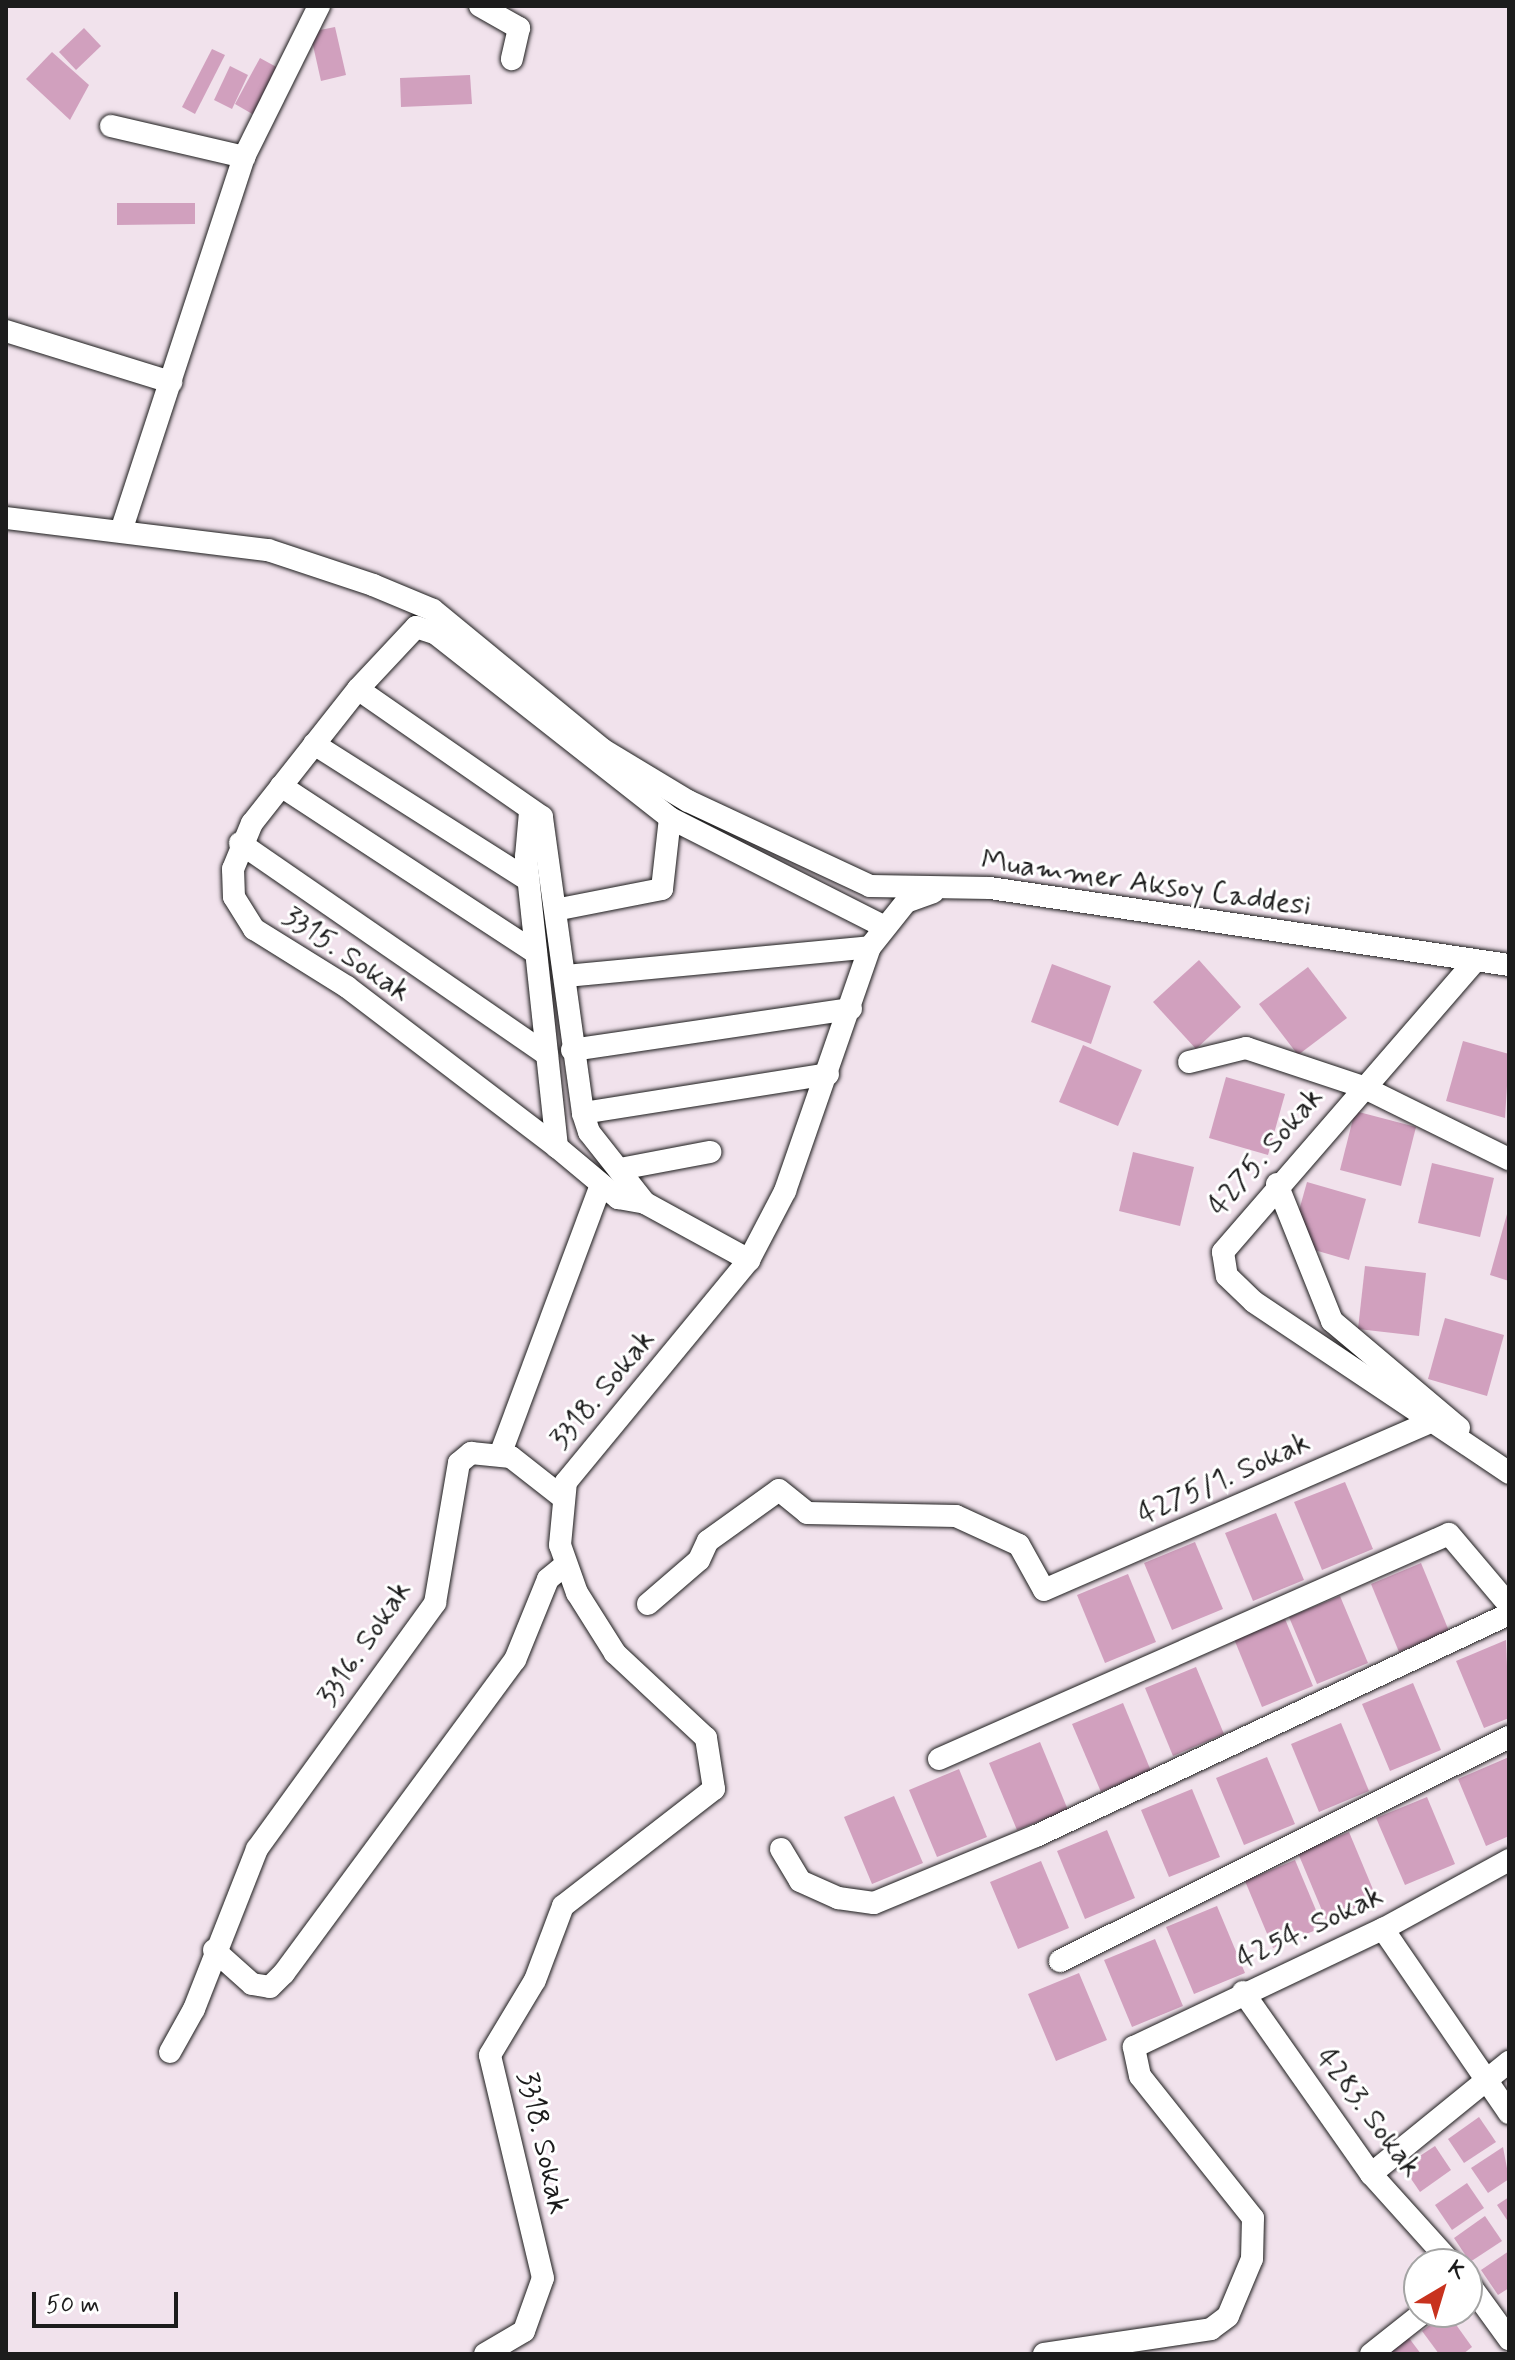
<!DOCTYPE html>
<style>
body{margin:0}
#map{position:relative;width:1515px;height:2360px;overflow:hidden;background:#f1e2ec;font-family:Mynerve,sans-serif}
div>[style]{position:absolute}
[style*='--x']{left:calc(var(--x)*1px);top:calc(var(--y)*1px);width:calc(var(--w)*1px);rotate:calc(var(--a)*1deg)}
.building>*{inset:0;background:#d1a0be}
.roads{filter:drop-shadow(0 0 2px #1c1c1c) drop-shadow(0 0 2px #1c1c1c)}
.minor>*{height:22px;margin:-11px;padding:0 11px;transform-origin:11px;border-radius:11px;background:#fff}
span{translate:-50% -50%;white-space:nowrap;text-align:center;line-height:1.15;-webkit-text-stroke:6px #fff;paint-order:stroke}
.street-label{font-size:30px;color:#1c1c1c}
.frame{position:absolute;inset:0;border:8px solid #1c1c1c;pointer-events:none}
.north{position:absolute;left:1403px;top:2248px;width:80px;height:80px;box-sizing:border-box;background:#fff;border:2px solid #a4a4a4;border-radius:50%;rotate:38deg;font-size:22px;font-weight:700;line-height:32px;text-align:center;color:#1c1c1c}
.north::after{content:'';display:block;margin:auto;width:28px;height:36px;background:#c8321e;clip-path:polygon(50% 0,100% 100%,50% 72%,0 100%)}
.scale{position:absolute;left:32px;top:2292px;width:146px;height:36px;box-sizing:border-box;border:4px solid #1c1c1c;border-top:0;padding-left:10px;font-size:24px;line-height:28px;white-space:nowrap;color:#1c1c1c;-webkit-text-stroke:6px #fff;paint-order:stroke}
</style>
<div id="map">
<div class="building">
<i style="clip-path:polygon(335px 27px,346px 75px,321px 81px,310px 32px)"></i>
<i style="clip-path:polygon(84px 28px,101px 46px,76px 70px,59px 52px)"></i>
<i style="clip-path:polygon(212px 49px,225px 55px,195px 114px,182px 107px)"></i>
<i style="clip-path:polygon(52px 52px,89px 85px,70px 120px,26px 79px)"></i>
<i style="clip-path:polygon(260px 58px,280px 69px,254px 115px,235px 104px)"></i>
<i style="clip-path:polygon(230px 66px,248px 75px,232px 109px,214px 100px)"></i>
<i style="clip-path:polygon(470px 75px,472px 104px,401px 107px,400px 78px)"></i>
<i style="clip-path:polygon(117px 203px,195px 203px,195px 224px,117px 225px)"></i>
<i style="clip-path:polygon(1199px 960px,1241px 1007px,1196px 1049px,1153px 1002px)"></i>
<i style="clip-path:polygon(1052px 964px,1111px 986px,1091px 1044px,1031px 1022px)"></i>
<i style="clip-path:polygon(1308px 967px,1347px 1018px,1298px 1055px,1259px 1004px)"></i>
<i style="clip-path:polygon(1463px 1041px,1509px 1054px,1505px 1118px,1446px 1101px)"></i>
<i style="clip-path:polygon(1083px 1045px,1142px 1070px,1118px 1126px,1059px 1102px)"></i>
<i style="clip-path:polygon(1226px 1077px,1285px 1094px,1268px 1155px,1209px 1138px)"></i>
<i style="clip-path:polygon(1355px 1111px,1416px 1127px,1401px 1186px,1340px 1170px)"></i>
<i style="clip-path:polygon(1133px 1152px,1194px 1167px,1180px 1226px,1119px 1211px)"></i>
<i style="clip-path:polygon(1432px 1163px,1494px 1178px,1480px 1237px,1418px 1223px)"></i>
<i style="clip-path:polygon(1307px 1182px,1366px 1199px,1349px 1260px,1290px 1243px)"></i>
<i style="clip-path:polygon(1507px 1214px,1509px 1215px,1509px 1281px,1490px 1275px)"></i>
<i style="clip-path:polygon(1365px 1266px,1426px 1273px,1419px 1336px,1358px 1329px)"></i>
<i style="clip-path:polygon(1445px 1318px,1504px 1335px,1487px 1396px,1428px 1379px)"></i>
<i style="clip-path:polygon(1345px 1482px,1373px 1549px,1322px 1570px,1294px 1502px)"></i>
<i style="clip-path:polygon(1276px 1513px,1304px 1580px,1253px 1601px,1225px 1533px)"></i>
<i style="clip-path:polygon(1195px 1542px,1223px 1609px,1172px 1630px,1144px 1563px)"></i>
<i style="clip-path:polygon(1421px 1563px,1449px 1631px,1399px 1652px,1371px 1584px)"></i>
<i style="clip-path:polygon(1128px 1574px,1156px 1642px,1105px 1663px,1077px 1595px)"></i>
<i style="clip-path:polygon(1340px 1596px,1368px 1663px,1317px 1684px,1289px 1617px)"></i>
<i style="clip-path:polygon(1285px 1619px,1313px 1686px,1262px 1707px,1234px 1639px)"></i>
<i style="clip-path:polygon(1506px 1640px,1509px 1718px,1484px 1728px,1456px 1661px)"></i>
<i style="clip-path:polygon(1196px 1667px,1224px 1734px,1173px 1756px,1145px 1688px)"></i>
<i style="clip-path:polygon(1413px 1683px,1441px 1750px,1390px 1771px,1362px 1704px)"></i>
<i style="clip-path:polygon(1123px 1703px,1151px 1771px,1101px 1792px,1072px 1724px)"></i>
<i style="clip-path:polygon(1341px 1723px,1369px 1791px,1319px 1812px,1291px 1744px)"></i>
<i style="clip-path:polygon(1040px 1742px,1068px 1810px,1017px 1830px,989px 1763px)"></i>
<i style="clip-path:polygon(1267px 1757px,1295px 1824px,1244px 1845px,1216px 1778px)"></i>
<i style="clip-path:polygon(1509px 1757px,1509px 1836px,1486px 1846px,1458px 1779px)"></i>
<i style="clip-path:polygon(959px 1769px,987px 1837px,937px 1857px,909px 1790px)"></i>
<i style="clip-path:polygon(1192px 1789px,1220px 1857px,1169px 1877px,1141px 1810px)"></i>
<i style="clip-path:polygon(894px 1796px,923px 1863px,872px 1884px,844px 1817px)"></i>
<i style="clip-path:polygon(1427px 1797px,1455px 1864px,1405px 1885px,1376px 1818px)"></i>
<i style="clip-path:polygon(1107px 1830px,1135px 1898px,1085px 1919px,1057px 1851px)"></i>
<i style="clip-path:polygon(1349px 1832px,1377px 1899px,1326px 1920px,1298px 1853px)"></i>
<i style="clip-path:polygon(1295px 1860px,1323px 1927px,1273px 1948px,1245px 1881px)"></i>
<i style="clip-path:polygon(1041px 1861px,1069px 1928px,1018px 1949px,990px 1882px)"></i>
<i style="clip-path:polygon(1217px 1906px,1245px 1973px,1194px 1994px,1166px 1927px)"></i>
<i style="clip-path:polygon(1155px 1939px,1183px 2006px,1132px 2027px,1104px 1960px)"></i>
<i style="clip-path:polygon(1079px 1973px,1107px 2040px,1056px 2061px,1028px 1994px)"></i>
<i style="clip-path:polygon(1479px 2117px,1496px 2142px,1464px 2163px,1448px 2139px)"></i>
<i style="clip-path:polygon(1435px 2146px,1451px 2170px,1420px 2192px,1403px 2167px)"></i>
<i style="clip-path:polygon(1503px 2147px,1509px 2179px,1488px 2193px,1471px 2168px)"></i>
<i style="clip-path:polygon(1467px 2183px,1484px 2208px,1452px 2230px,1435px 2205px)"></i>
<i style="clip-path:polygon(1509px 2197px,1509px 2223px,1497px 2205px)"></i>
<i style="clip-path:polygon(1485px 2216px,1502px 2241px,1470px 2262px,1454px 2238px)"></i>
<i style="clip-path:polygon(1509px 2251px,1509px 2288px,1498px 2295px,1481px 2270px)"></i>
<i style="clip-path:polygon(1447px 2312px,1472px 2347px,1463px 2354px,1439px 2354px,1422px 2331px)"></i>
<i style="clip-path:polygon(1409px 2338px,1421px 2354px,1388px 2354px)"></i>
</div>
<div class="roads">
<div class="minor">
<i style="--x:480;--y:6;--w:45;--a:29.4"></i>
<i style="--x:519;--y:28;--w:32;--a:103"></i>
<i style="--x:111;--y:126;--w:137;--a:13.1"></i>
<i style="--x:6;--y:331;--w:173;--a:17.2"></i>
<i style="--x:6;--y:518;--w:264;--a:7"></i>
<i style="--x:268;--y:550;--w:111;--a:18.4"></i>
<i style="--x:373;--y:585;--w:65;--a:22.6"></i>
<i style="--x:433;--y:610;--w:219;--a:39.4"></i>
<i style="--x:602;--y:749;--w:100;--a:31.2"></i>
<i style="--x:688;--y:801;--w:201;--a:25"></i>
<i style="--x:870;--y:886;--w:120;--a:1"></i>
<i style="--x:990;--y:888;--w:525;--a:8.44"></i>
<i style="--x:122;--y:528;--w:391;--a:-71.8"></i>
<i style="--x:244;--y:157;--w:169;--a:-63.6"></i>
<i style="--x:358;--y:689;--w:171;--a:128.3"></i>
<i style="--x:252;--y:823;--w:50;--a:112.4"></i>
<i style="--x:233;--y:869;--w:28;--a:88"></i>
<i style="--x:234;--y:897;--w:38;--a:58"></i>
<i style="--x:254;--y:929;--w:110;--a:31.9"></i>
<i style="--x:347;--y:987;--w:264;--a:37.3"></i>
<i style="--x:314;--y:744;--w:254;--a:32.4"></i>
<i style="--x:281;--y:786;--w:305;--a:33.2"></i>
<i style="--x:530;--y:812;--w:45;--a:95.1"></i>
<i style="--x:526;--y:857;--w:292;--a:83.9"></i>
<i style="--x:557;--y:1147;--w:80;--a:39.9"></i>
<i style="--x:618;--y:1198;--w:27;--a:10"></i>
<i style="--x:645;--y:1203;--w:119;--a:28.7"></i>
<i style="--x:240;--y:843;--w:373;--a:34.6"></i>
<i style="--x:560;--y:909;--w:104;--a:-11.1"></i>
<i style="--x:662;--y:889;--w:71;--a:-83.6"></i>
<i style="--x:670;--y:818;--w:239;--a:26.9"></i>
<i style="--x:1475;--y:961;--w:385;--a:130.9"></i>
<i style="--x:1223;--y:1252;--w:24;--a:81"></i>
<i style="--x:1227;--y:1276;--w:37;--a:44"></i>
<i style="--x:1254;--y:1302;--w:307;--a:33.8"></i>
<i style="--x:566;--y:976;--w:305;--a:-5.4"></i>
<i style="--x:572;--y:1050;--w:282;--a:-8.4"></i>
<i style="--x:1189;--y:1062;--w:59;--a:-13.8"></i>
<i style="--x:1246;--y:1048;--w:123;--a:18.4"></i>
<i style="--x:1363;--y:1087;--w:163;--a:26.3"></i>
<i style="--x:583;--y:1113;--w:248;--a:-9"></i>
<i style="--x:620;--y:1169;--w:92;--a:-10.7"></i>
<i style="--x:1277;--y:1184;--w:148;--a:68.1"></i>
<i style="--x:1332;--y:1321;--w:166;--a:40.1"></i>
<i style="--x:645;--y:1203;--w:90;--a:-128.3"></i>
<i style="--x:589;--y:1132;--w:20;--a:-108"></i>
<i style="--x:583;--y:1113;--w:299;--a:-97.9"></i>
<i style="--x:542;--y:817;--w:224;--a:-145.2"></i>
<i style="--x:358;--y:689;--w:85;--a:-46.9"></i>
<i style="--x:416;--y:627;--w:20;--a:18"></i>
<i style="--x:435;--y:633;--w:299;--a:38.2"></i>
<i style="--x:500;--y:1455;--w:288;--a:-69.5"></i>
<i style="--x:648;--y:1604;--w:67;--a:-40.8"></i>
<i style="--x:699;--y:1560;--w:21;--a:-65"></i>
<i style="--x:708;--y:1541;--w:87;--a:-35.7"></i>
<i style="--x:779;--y:1490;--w:36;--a:39"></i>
<i style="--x:807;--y:1513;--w:149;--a:1.2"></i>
<i style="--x:956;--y:1516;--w:69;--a:24.7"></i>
<i style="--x:1019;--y:1545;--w:51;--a:60.9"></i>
<i style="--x:1044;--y:1590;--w:419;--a:-23.5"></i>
<i style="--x:939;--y:1759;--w:557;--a:-23.81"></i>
<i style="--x:1449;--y:1534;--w:93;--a:49.8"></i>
<i style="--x:781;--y:1849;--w:37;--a:59"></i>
<i style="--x:800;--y:1881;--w:42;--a:24.1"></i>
<i style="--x:838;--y:1898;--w:36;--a:8"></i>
<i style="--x:874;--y:1903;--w:175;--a:-22.5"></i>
<i style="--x:1036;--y:1836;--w:523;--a:-25.14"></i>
<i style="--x:1383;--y:1929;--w:223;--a:55.6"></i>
<i style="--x:214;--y:1950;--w:51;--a:41.8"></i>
<i style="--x:252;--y:1984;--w:18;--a:9"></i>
<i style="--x:270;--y:1987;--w:20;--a:-45"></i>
<i style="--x:284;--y:1973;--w:389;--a:-53.6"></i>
<i style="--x:515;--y:1660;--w:87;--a:-67.8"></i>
<i style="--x:548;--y:1579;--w:22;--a:-39"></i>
<i style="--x:1060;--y:1961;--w:502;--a:-26.51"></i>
<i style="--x:1243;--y:1992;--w:223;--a:54.9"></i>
<i style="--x:1371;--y:2174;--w:121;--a:48"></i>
<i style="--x:170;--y:2052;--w:49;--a:-60.8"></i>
<i style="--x:194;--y:2009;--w:172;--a:-68.5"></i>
<i style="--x:257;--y:1849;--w:304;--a:-54.1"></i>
<i style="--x:435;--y:1603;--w:142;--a:-80.3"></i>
<i style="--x:459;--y:1463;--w:16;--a:-40"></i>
<i style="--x:471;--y:1453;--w:40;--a:5.7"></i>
<i style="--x:511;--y:1457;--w:65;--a:38.1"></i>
<i style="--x:1371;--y:2174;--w:178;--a:-39.1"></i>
<i style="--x:1467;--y:2281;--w:72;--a:54.1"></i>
<i style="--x:485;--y:2354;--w:45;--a:-30.5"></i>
<i style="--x:524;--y:2331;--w:56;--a:-70.3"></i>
<i style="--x:543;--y:2278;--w:229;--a:-103.4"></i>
<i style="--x:490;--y:2055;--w:87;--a:-59"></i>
<i style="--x:535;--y:1980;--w:79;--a:-69.3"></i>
<i style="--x:563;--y:1906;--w:191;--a:-37.8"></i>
<i style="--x:714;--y:1789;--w:52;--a:-98.9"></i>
<i style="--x:706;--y:1738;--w:125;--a:-137"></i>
<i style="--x:615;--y:1653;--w:71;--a:-122.3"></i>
<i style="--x:577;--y:1593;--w:51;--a:-109.5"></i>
<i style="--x:560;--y:1545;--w:63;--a:-84.6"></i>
<i style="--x:566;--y:1482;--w:288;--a:-50.5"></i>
<i style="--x:749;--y:1260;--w:78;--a:-62.4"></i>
<i style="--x:785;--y:1191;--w:258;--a:-70.8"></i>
<i style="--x:870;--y:947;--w:58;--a:-51.3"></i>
<i style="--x:906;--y:902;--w:29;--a:-20"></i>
<i style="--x:1044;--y:2354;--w:169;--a:-8.5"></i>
<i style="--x:1211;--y:2329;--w:21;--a:-37"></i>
<i style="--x:1228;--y:2316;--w:62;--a:-67.2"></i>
<i style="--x:1252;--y:2259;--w:41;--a:-88.6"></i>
<i style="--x:1253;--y:2218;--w:181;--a:-128.5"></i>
<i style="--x:1140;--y:2076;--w:30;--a:-102"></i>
<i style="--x:1134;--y:2047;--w:276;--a:-25.4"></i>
<i style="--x:1383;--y:1929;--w:144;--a:-28.7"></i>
<i style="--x:1371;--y:2354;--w:68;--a:-38.4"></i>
</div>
</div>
<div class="street-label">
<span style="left:1146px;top:884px;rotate:8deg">Muammer Aksoy Caddesi</span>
<span style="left:346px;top:955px;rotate:34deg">3315. Sokak</span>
<span style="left:1266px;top:1152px;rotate:-49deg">4275. Sokak</span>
<span style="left:603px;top:1390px;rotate:-50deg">3318. Sokak</span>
<span style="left:1224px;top:1479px;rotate:-24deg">4275/1. Sokak</span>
<span style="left:365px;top:1644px;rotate:-56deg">3316. Sokak</span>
<span style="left:1310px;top:1928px;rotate:-25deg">4254. Sokak</span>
<span style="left:1368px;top:2113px;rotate:53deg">4283. Sokak</span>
<span style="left:542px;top:2143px;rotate:77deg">3318. Sokak</span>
</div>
<div class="frame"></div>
<div class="north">K</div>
<div class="scale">50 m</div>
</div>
